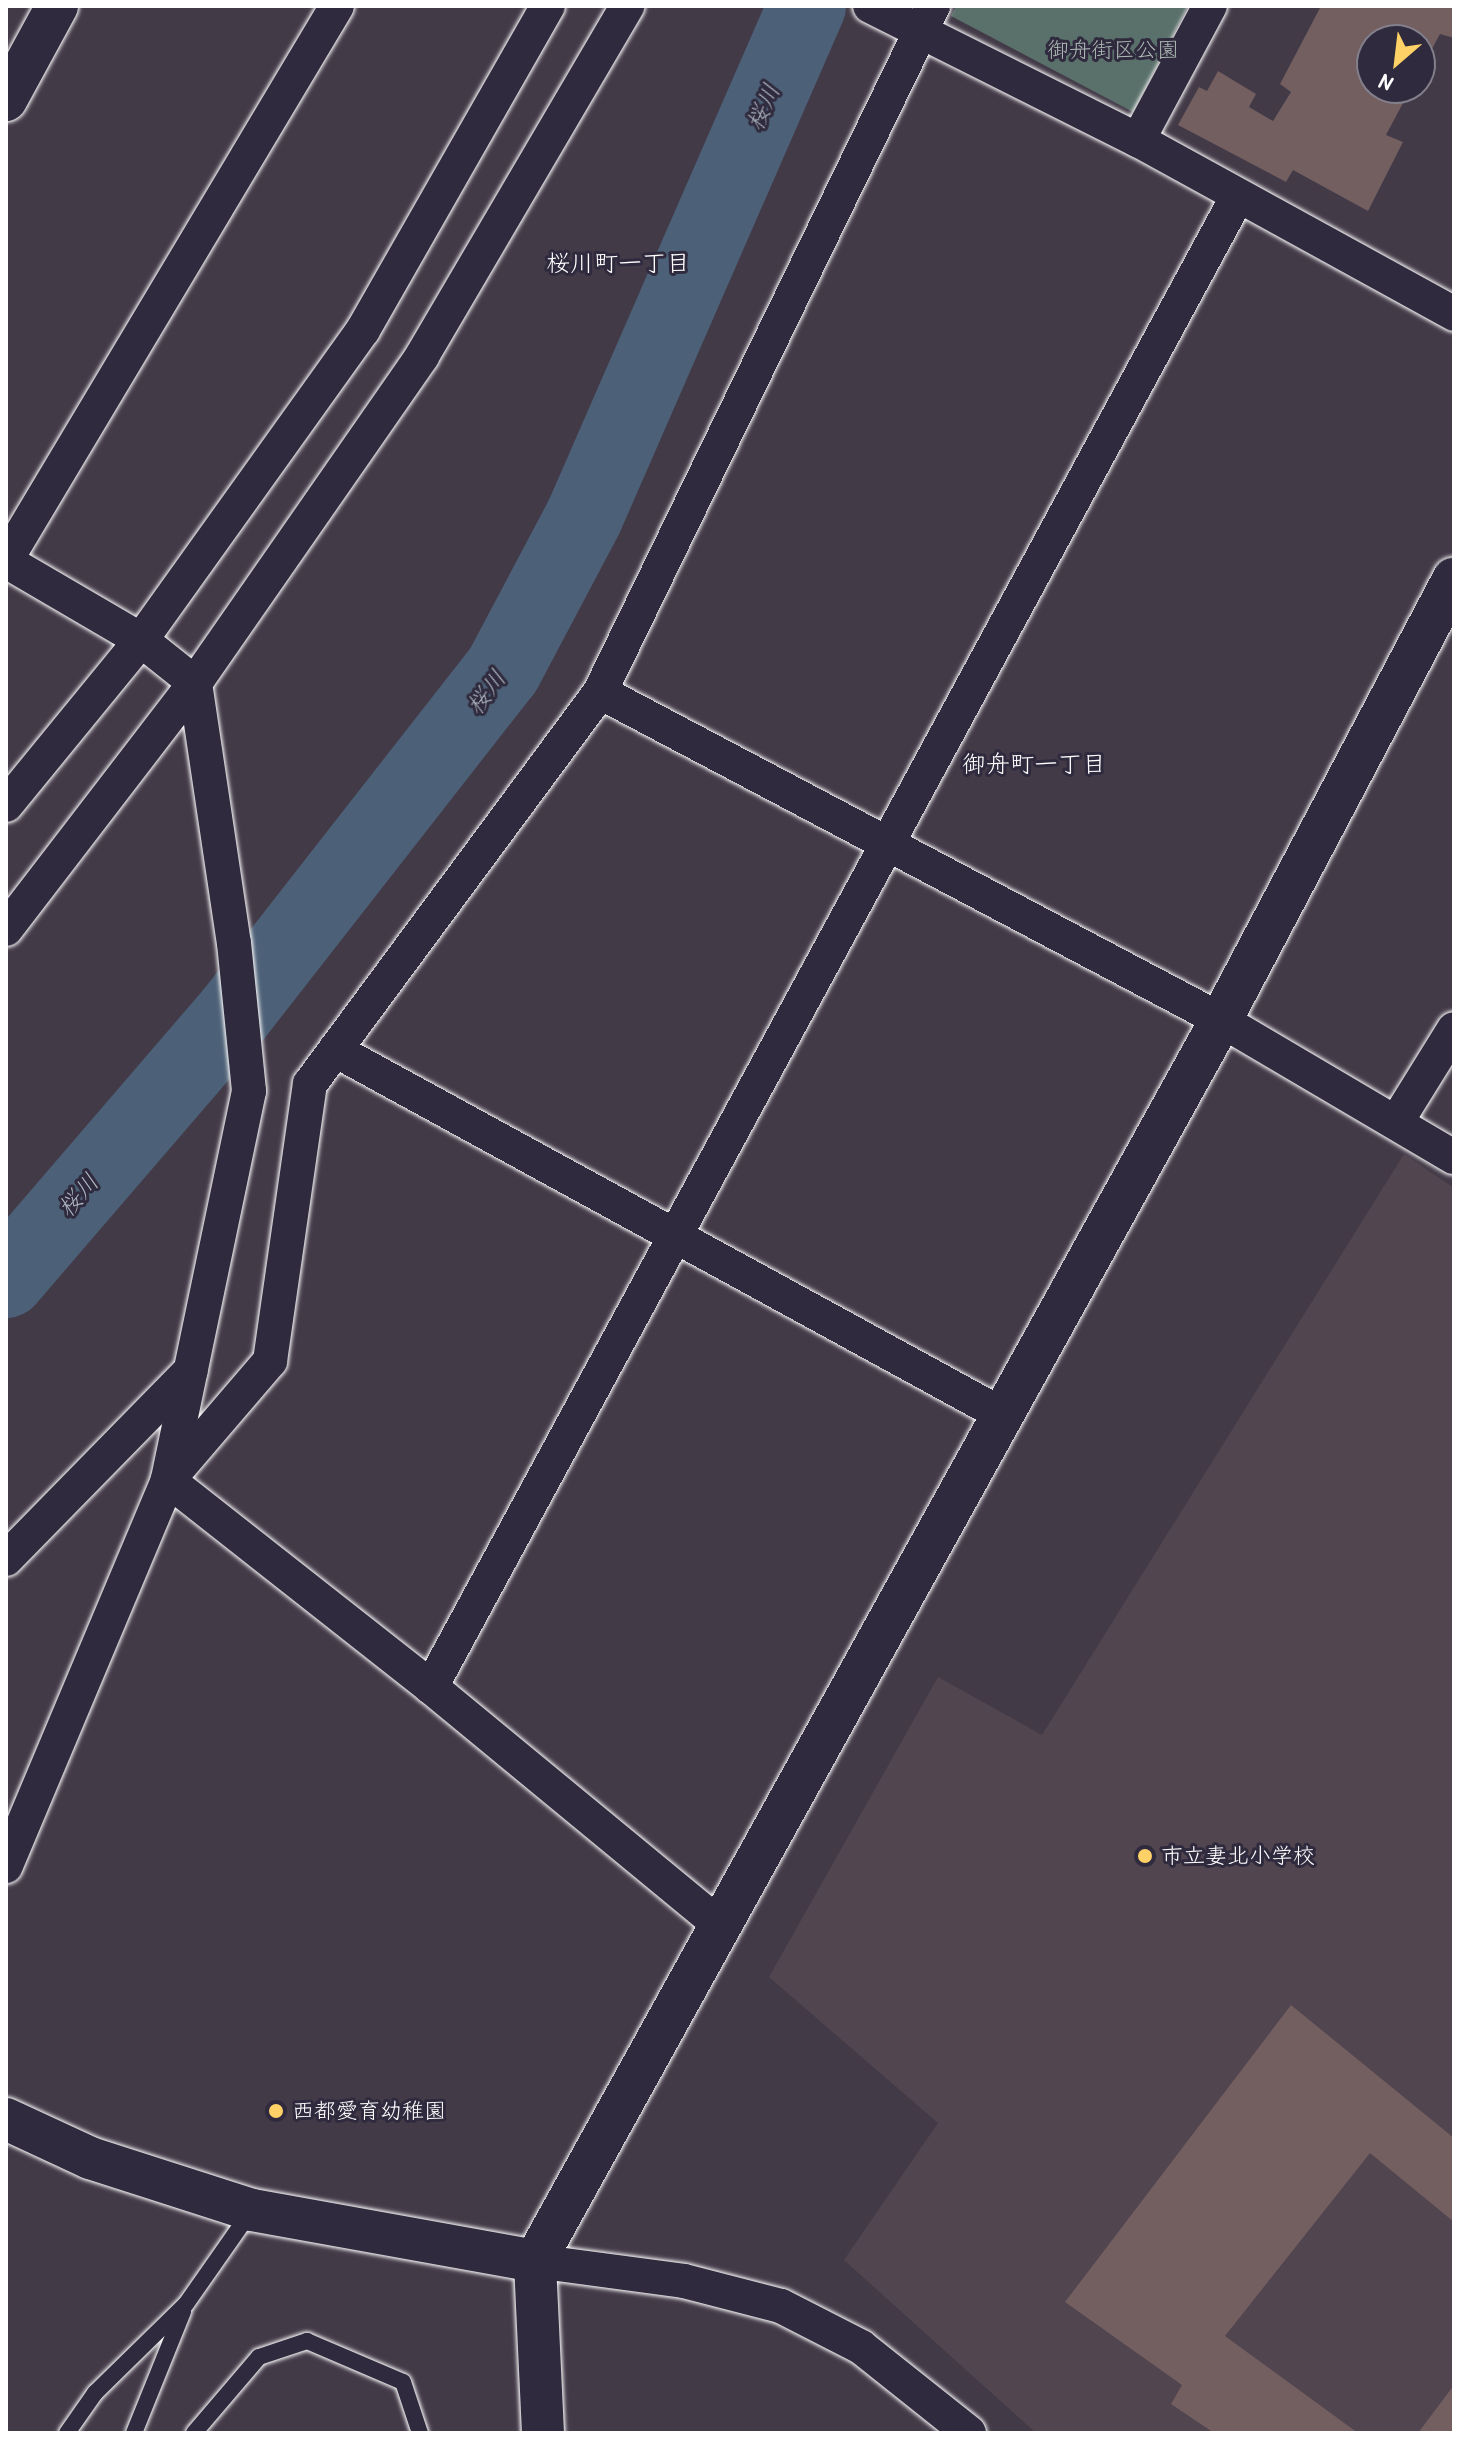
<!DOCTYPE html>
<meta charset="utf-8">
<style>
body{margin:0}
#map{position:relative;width:1460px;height:2439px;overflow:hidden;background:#433a48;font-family:"Patrick Hand","Klee One",sans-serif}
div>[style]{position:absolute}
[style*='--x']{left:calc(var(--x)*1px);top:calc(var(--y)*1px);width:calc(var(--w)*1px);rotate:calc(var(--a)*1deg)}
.built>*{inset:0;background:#51454f}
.green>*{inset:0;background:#5a706a}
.river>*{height:78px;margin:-39px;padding:0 39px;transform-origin:39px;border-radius:39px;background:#4c6077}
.building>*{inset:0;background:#735e60}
.roads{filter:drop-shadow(0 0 2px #fff) drop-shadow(0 0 2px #fff)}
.service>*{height:16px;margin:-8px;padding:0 8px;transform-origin:8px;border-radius:8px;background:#2f2a3d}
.minor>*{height:34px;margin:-17px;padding:0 17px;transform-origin:17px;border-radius:17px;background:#2f2a3d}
.tertiary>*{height:42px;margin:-21px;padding:0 21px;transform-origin:21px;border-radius:21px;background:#2f2a3d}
.dots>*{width:22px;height:22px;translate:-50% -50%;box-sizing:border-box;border:4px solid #2f2a3d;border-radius:50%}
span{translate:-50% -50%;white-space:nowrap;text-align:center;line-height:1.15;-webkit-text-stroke:6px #2f2a3d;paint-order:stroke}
.park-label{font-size:22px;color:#acb8b4}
.poi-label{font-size:22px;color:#fff}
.left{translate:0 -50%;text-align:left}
.water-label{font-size:24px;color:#aeb7c2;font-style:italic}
.neighbourhood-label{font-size:24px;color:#fff}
.frame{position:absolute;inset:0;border:8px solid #fff;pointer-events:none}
.north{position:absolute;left:1356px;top:24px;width:80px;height:80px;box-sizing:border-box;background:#2f2a3d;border:2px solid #827f8b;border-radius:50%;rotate:208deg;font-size:22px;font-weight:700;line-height:32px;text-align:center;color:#fff}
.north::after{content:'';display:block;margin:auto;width:28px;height:36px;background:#ffd166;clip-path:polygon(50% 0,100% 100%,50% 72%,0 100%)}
</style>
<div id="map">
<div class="built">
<i style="clip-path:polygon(1404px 1154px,1454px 1188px,1454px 2433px,1036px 2433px,844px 2260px,938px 2123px,769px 1977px,938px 1677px,1042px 1735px)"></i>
</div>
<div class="green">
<i style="clip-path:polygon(956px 6px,1188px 6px,1133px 112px,951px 16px)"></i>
</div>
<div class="river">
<i style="--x:6;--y:1279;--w:350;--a:-49.3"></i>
<i style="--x:234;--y:1014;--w:437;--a:-52"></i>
<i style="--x:503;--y:670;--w:173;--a:-62.1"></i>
<i style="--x:584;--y:517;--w:558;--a:-66.42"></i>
</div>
<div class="building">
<i style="clip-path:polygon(1321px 6px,1454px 6px,1454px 38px,1440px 34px,1420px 71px,1420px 40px,1372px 40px,1372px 88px,1411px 88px,1386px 135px,1403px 142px,1368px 211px,1293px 170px,1286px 182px,1178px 125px,1199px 87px,1207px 91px,1218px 71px,1256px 94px,1249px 107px,1273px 121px,1291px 92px,1280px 84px)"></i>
<i style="clip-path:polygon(1291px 2005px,1454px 2138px,1454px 2222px,1370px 2153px,1225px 2336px,1358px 2433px,1214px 2433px,1171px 2404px,1182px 2385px,1065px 2302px)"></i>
<i style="clip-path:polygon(1454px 2385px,1454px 2433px,1418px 2433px)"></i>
</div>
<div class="roads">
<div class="service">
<i style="--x:67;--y:2433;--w:49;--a:-55"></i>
<i style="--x:95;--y:2393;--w:127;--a:-44.4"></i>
<i style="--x:186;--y:2304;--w:113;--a:-55"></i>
<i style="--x:134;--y:2433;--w:131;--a:-68"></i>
<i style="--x:194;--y:2433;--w:100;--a:-49.5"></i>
<i style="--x:259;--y:2357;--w:51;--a:-18.4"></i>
<i style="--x:307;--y:2341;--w:104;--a:23.1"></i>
<i style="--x:403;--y:2382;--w:54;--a:71.6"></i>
</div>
<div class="minor">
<i style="--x:870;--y:6;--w:300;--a:26.6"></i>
<i style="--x:1138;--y:140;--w:361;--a:28.8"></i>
<i style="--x:1138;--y:140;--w:152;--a:-61.8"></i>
<i style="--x:6;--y:560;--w:645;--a:-59.14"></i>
<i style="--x:6;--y:561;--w:156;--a:30.3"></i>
<i style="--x:141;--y:640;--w:69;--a:38.5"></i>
<i style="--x:195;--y:683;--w:263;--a:81.5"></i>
<i style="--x:234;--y:943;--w:149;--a:84.2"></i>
<i style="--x:249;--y:1091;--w:397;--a:101.8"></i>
<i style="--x:168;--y:1480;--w:419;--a:112.8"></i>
<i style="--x:600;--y:692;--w:702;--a:27.84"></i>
<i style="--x:1221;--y:1020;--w:270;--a:30.5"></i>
<i style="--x:6;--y:805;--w:213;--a:-50.7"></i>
<i style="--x:141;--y:640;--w:381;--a:-54.4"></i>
<i style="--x:363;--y:330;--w:373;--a:-60.3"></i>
<i style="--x:6;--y:929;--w:310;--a:-52.5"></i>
<i style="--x:195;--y:683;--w:398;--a:-55.2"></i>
<i style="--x:422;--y:356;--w:406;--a:-59.6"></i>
<i style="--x:335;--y:1050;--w:759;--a:28.66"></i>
<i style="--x:1397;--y:1121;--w:108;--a:-58.2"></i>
<i style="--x:168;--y:1480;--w:157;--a:-49.4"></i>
<i style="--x:270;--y:1361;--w:280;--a:-81.8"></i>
<i style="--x:310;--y:1084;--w:488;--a:-53.5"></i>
<i style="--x:600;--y:692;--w:763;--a:-64.11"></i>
<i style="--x:168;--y:1480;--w:335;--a:38.2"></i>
<i style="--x:431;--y:1687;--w:372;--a:39.5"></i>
<i style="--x:6;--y:1559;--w:264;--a:-45.6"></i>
<i style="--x:431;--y:1687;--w:1695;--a:-61.58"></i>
<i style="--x:535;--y:2261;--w:150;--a:7.6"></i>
<i style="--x:684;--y:2281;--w:100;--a:14.5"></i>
<i style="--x:781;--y:2306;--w:90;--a:27.1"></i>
<i style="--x:861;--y:2347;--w:138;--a:38.5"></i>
</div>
<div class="tertiary">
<i style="--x:6;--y:100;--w:107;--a:-61.5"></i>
<i style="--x:6;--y:2119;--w:93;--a:24.9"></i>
<i style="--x:90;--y:2158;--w:170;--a:17.8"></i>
<i style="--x:252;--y:2210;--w:288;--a:10.2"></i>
<i style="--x:543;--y:2433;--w:172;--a:-92.7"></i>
<i style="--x:535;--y:2261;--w:1418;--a:-61.07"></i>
<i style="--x:1221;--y:1020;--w:499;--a:-62.2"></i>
</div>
</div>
<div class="dots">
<i style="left:1145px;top:1856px;background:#ffd166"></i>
<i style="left:276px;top:2111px;background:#ffd166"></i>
</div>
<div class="park-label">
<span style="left:1113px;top:50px">御舟街区公園</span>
</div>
<div class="poi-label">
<span class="left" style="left:1161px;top:1856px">市立妻北小学校</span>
<span class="left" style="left:292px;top:2111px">西都愛育幼稚園</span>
</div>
<div class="water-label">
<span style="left:763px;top:107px;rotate:-66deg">桜川</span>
<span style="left:486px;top:692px;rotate:-53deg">桜川</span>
<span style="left:78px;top:1195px;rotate:-49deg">桜川</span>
</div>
<div class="neighbourhood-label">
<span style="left:618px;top:263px">桜川町一丁目</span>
<span style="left:1034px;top:764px">御舟町一丁目</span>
</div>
<div class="frame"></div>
<div class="north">N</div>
</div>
